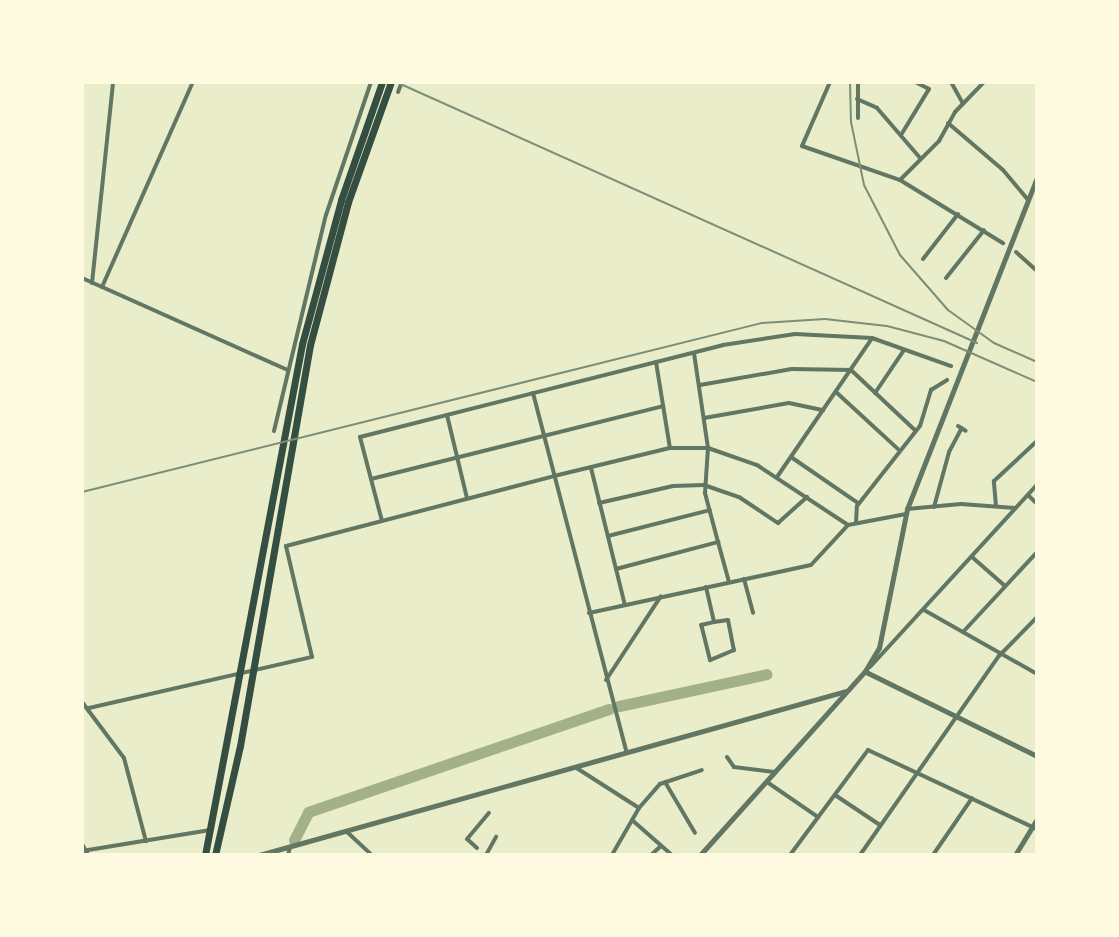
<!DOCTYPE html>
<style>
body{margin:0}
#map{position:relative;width:1119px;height:937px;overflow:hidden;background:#e9edc9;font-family:Bitter,serif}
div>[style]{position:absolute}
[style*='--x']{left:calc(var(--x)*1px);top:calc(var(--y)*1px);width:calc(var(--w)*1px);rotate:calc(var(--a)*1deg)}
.river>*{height:11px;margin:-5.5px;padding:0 5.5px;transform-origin:5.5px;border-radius:5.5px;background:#a3b18a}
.minor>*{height:4px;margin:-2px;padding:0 2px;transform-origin:2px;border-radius:2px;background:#617663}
.tertiary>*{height:5px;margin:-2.5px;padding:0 2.5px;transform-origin:2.5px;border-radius:2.5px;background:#617663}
.trunk>*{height:7px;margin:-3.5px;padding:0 3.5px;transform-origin:3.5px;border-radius:3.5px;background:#344e41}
.rail>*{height:2px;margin:-1px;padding:0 1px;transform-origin:1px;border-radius:1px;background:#7c8e77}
span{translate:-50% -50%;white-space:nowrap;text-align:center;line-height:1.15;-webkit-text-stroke:6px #fefae0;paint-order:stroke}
.frame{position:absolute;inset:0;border:84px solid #fefae0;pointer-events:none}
</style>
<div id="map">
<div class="river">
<i style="--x:619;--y:706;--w:151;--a:-12.2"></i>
<i style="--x:294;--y:840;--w:31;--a:-63"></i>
<i style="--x:308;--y:812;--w:318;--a:-18.9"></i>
</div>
<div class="minor">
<i style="--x:830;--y:82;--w:70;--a:113.6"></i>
<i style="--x:802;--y:146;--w:104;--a:19.1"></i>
<i style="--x:900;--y:180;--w:121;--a:31.5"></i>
<i style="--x:858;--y:82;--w:36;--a:90"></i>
<i style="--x:951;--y:82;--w:25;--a:61"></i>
<i style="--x:398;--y:92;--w:11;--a:-68"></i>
<i style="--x:857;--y:99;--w:22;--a:24"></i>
<i style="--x:877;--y:108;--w:67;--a:49.2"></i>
<i style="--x:948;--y:123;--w:72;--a:40.5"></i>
<i style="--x:1003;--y:170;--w:39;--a:50"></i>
<i style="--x:901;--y:135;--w:54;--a:-58.7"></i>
<i style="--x:929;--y:89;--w:16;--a:-153"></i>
<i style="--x:900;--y:180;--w:55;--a:-45"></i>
<i style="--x:939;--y:141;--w:33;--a:-61"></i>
<i style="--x:955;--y:112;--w:42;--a:-46"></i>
<i style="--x:1016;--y:252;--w:28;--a:42"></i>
<i style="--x:923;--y:259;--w:57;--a:-52.1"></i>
<i style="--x:82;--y:278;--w:226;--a:24.1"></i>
<i style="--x:946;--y:278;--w:61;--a:-51.6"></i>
<i style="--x:92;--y:283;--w:202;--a:-84"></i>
<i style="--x:102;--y:287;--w:224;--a:-66.1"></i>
<i style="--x:656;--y:362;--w:87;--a:80.8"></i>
<i style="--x:700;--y:385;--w:93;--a:-9.9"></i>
<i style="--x:792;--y:369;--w:59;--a:1"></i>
<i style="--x:851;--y:370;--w:89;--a:43.2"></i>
<i style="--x:836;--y:392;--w:84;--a:42.6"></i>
<i style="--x:533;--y:393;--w:372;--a:75.4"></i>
<i style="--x:875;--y:393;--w:52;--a:-56"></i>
<i style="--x:447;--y:415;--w:85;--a:76.5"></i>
<i style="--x:704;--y:418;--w:86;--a:-10"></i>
<i style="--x:789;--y:403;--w:35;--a:12"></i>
<i style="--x:958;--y:426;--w:9;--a:32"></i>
<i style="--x:274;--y:431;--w:222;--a:-76.5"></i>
<i style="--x:326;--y:215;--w:140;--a:-71.3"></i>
<i style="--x:791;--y:457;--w:81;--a:34.5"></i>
<i style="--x:591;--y:468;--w:141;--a:76.1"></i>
<i style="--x:777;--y:477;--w:168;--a:-55.6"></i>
<i style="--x:371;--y:479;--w:301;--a:-14"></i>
<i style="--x:1028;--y:495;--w:13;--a:45"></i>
<i style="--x:599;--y:503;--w:76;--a:-12.9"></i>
<i style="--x:673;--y:486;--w:31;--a:-2"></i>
<i style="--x:704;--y:485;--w:37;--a:19"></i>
<i style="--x:739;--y:497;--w:47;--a:33.7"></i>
<i style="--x:778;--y:523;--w:39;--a:-42"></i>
<i style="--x:996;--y:506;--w:25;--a:-95"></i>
<i style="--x:994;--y:481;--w:59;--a:-42.9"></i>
<i style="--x:934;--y:507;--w:57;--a:-74.7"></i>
<i style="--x:949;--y:452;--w:27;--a:-62"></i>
<i style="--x:907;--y:509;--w:54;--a:-5.3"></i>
<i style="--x:961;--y:504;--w:54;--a:4.2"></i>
<i style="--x:382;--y:521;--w:87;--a:-104.7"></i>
<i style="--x:360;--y:437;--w:374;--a:-14.2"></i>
<i style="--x:723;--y:345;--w:73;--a:-8.7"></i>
<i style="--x:795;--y:334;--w:77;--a:3"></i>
<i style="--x:872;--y:338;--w:84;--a:19.5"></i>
<i style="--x:856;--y:523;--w:17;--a:-87"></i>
<i style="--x:857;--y:506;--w:102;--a:-51.8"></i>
<i style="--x:920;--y:426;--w:38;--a:-73"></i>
<i style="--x:931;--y:390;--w:19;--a:-32"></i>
<i style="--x:608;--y:536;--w:105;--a:-14.3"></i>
<i style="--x:718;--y:542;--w:41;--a:74.6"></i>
<i style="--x:972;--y:557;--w:44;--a:41.3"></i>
<i style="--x:616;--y:569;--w:106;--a:-14.8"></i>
<i style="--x:718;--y:542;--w:51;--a:-104.9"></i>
<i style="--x:705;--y:493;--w:45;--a:-86.2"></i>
<i style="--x:708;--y:448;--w:96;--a:-98.4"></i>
<i style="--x:744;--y:579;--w:35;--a:75"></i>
<i style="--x:706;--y:587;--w:36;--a:77"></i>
<i style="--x:714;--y:622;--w:14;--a:-8"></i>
<i style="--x:728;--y:620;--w:31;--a:79"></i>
<i style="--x:734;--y:650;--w:26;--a:157"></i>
<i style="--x:710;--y:660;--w:36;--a:-104"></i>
<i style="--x:701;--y:625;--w:13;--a:-13"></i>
<i style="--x:924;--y:610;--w:130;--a:29.5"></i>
<i style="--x:589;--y:613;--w:227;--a:-12.2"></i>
<i style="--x:811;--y:565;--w:54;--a:-47.2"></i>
<i style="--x:848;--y:525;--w:59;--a:-10.7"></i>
<i style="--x:963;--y:632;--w:109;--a:-47.2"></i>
<i style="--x:870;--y:667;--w:247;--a:-47.5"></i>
<i style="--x:606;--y:680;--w:100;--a:-56.8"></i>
<i style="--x:82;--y:702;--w:70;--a:53.1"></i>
<i style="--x:124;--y:758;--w:86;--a:75.2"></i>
<i style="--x:89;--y:708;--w:229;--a:-12.9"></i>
<i style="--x:312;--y:657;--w:114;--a:-103.2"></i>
<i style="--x:286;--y:546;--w:277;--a:-14.6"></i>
<i style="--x:554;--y:476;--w:119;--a:-13.6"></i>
<i style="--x:670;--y:448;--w:38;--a:0"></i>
<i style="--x:708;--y:448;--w:52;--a:19.1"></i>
<i style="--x:757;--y:465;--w:109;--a:33.4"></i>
<i style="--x:727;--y:757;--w:12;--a:55"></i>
<i style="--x:734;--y:767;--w:41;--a:7"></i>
<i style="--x:575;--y:767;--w:76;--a:32.6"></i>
<i style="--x:639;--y:808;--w:54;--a:119.9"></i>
<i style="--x:665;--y:782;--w:59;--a:59.5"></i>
<i style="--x:767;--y:782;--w:62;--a:34.5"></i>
<i style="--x:835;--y:795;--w:54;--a:33.7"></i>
<i style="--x:639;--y:808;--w:32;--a:-49"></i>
<i style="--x:660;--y:784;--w:44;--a:-18.4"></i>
<i style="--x:632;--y:820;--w:53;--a:41.2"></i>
<i style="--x:346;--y:831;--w:35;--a:43"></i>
<i style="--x:82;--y:844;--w:13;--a:61"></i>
<i style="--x:477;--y:848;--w:13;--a:-138"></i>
<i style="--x:467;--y:839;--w:34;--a:-50"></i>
<i style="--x:82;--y:851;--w:130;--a:-9.3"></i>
<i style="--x:288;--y:855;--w:8;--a:-76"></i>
<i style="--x:486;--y:855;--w:21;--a:-61"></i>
<i style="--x:651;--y:855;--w:13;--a:-42"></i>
<i style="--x:790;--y:855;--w:131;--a:-53.4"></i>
<i style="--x:868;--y:750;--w:187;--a:25.1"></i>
<i style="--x:860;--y:855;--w:243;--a:-55.1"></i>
<i style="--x:999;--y:656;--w:54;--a:-45.7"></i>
<i style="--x:933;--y:855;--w:69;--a:-55.6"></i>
</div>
<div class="tertiary">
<i style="--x:866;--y:672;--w:191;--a:26.2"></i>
<i style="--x:259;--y:855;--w:609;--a:-15.61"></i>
<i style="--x:700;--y:855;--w:247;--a:-48.1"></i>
<i style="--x:865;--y:671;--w:27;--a:-59"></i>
<i style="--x:879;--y:648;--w:142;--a:-78.6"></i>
<i style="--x:907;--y:509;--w:357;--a:-68.6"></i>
<i style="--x:1015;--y:855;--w:42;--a:-58.6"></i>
</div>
<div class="trunk">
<i style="--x:205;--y:855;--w:520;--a:-79.25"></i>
<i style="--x:302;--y:344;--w:149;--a:-74.8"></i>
<i style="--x:341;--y:200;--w:125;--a:-70.8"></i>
<i style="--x:215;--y:855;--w:112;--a:-77.1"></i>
<i style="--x:240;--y:746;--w:407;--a:-80.1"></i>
<i style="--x:310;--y:345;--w:148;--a:-75.1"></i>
<i style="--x:348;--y:202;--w:127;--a:-70.3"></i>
</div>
<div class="rail">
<i style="--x:396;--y:82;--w:637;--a:24.19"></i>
<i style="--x:850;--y:82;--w:40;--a:88.6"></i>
<i style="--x:851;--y:122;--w:64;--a:78.3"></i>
<i style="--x:864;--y:185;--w:79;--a:62.8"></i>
<i style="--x:900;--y:255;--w:73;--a:48.9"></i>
<i style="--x:948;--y:310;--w:57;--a:35.7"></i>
<i style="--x:994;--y:343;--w:47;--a:23.8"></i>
<i style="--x:82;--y:492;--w:701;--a:-13.96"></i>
<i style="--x:762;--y:323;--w:63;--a:-3.6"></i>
<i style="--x:825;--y:319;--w:62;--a:6.4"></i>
<i style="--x:887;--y:326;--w:59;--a:14.7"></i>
<i style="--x:944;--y:341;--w:102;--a:23.8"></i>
</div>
<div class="frame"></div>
</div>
